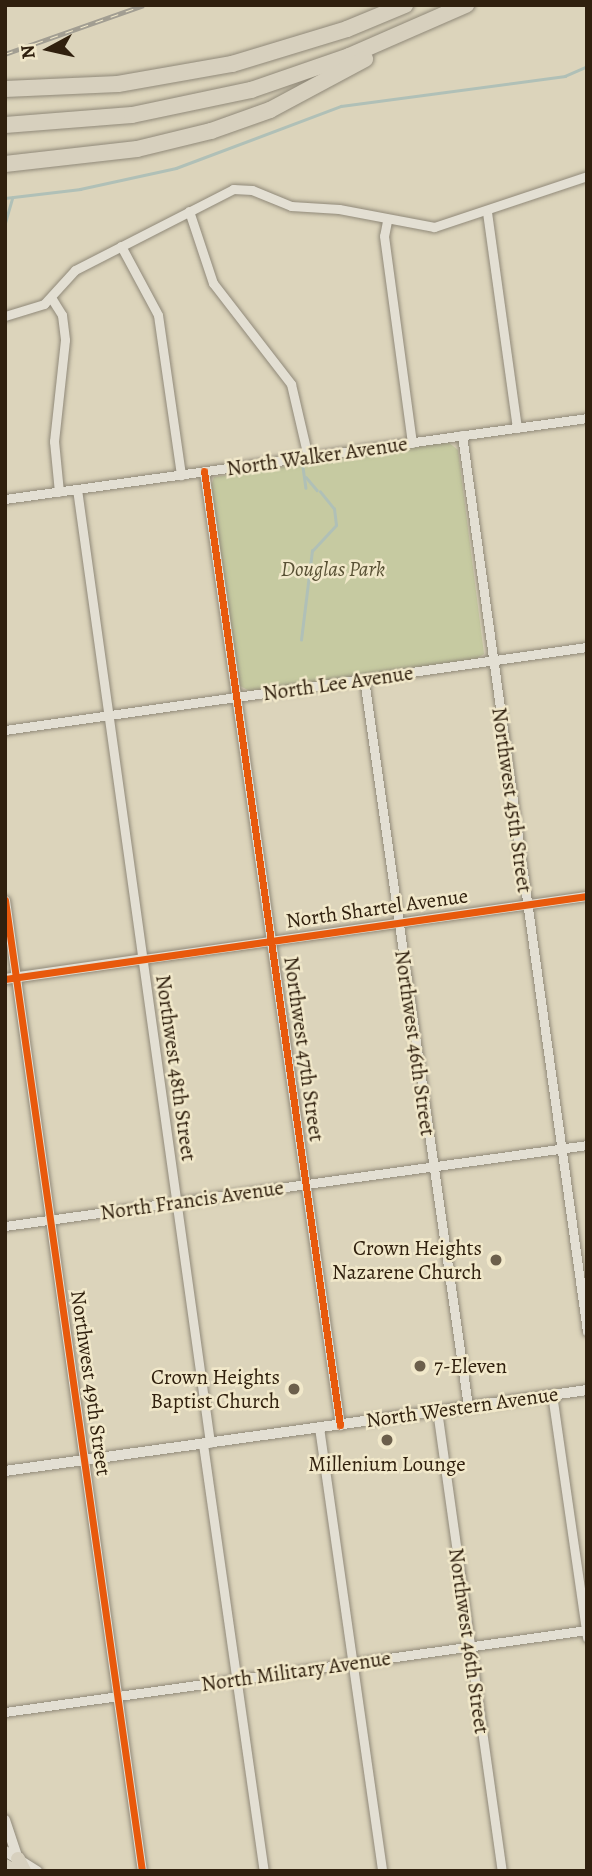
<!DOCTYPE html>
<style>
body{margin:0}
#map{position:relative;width:592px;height:1876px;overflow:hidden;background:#dcd4bb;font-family:Alegreya,serif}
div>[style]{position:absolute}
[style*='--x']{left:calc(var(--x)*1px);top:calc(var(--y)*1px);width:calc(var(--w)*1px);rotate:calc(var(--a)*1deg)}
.green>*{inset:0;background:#c6caa1}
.stream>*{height:2.5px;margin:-1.25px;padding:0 1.25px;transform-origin:1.25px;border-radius:1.25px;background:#b0c0b7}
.roads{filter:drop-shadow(0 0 2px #908979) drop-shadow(0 0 2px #908979)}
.minor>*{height:9px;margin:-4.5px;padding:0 4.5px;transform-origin:4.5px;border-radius:4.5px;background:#e3dfd3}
.tertiary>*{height:10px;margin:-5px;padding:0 5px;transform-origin:5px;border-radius:5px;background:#e3dfd3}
.trunk>*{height:14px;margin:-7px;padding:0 7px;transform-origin:7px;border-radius:7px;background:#d7d0be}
.motorway>*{height:16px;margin:-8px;padding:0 8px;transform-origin:8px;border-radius:8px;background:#d7d0be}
.rail>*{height:5px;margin-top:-2.5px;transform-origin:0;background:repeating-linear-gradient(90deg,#f1e8ca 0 8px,#a29e92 0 16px);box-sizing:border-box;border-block:2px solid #a29e92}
.cycleway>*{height:7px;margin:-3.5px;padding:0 3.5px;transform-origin:3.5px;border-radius:3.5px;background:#e8590c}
.dots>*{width:19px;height:19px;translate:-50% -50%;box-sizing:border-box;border:4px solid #f1e8ca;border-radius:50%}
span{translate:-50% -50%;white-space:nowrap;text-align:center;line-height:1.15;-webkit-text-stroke:5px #f1e8ca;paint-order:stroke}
.street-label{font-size:21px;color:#30200e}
.park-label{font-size:21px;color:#585034;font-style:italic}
.poi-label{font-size:21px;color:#30200e}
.right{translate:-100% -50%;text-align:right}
.left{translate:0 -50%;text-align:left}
.frame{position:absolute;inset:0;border:7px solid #30200e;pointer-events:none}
.north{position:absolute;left:14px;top:14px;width:70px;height:70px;-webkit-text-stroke:5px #f1e8ca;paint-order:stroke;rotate:262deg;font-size:19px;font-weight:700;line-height:28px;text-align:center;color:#30200e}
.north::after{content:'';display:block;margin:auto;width:24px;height:32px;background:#30200e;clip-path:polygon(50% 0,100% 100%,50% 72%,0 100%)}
</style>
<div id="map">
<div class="green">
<i style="clip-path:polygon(448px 442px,458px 450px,484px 654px,476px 659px,250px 691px,240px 686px,211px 487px,214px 477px)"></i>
</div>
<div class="stream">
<i style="--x:5;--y:198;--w:76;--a:-6.8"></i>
<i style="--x:80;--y:189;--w:98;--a:-12.3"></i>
<i style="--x:176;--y:168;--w:176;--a:-20.6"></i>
<i style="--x:341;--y:106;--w:226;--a:-7.6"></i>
<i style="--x:565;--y:76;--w:24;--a:-24"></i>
<i style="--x:5;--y:223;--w:26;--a:-74"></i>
<i style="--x:302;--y:460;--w:28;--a:82"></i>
<i style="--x:306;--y:477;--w:17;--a:50"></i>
<i style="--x:301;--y:640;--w:90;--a:-83"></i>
<i style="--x:312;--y:551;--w:35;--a:-47"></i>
<i style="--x:336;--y:525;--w:16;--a:-97"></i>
<i style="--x:334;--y:509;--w:22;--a:-129"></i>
</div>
<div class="roads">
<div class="minor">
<i style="--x:189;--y:211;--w:76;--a:71.6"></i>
<i style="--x:213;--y:283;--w:128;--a:52.3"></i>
<i style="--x:291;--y:384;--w:75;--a:76.9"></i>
<i style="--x:487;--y:212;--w:218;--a:82.1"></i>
<i style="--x:387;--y:221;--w:15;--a:101"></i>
<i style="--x:384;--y:236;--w:209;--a:82.3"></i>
<i style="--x:121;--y:246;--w:78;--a:61.8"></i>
<i style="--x:158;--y:315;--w:162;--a:81.8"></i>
<i style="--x:52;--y:299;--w:19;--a:58"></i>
<i style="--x:62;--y:315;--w:25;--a:83"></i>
<i style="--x:65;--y:340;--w:102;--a:96.2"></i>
<i style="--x:54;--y:441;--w:51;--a:84.4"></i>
<i style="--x:5;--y:316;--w:41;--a:-17.1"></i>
<i style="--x:44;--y:304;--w:46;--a:-47.6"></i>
<i style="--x:75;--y:270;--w:178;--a:-27.1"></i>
<i style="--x:233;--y:189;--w:19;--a:3"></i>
<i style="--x:252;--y:190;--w:42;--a:22.3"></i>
<i style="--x:291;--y:206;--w:48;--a:3.6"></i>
<i style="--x:339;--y:209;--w:97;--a:10.7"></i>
<i style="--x:434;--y:227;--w:161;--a:-18.4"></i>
<i style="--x:462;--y:435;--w:905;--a:82.06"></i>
<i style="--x:204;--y:471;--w:964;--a:81.89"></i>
<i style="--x:77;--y:489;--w:963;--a:82.06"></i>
<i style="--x:5;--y:499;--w:588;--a:-7.92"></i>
<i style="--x:364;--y:679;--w:734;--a:81.86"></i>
<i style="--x:5;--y:730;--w:588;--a:-8.12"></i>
<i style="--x:5;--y:900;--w:981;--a:81.97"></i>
<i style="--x:143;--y:959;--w:448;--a:-8.1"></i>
<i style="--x:5;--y:1226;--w:588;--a:-7.92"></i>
<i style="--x:552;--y:1394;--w:246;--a:81.8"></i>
<i style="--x:437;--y:1410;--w:466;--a:82"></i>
<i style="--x:319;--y:1427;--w:448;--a:81.9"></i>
<i style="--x:203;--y:1444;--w:431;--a:81.9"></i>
<i style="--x:5;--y:1712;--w:588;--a:-8.02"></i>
</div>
<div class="tertiary">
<i style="--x:5;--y:979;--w:139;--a:-8.2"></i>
<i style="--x:5;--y:1471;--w:588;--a:-7.92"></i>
<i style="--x:5;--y:1820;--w:41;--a:71.6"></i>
<i style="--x:5;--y:1851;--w:38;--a:32"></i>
</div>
<div class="trunk">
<i style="--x:18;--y:1859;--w:13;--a:63"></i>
<i style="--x:5;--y:1866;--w:9;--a:32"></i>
</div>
<div class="motorway">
<i style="--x:5;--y:89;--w:113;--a:-2.5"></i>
<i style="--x:118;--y:84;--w:116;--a:-10"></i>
<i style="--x:232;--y:64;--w:120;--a:-16.9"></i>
<i style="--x:347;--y:29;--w:63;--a:-22.5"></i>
<i style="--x:5;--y:125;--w:127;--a:-4.5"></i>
<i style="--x:132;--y:115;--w:122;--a:-11.9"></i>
<i style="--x:251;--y:90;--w:104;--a:-19.1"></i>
<i style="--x:349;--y:56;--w:128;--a:-23.6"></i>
<i style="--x:5;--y:164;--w:133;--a:-6.5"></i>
<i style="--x:137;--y:149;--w:76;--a:-13.7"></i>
<i style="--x:211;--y:131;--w:63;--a:-19.6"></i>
<i style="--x:270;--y:110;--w:108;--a:-28.2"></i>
</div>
</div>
<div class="rail">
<i style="--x:5;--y:54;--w:147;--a:-19.4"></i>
</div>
<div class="cycleway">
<i style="--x:204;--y:471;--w:964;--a:81.89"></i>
<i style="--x:5;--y:900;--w:981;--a:81.97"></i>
<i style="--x:5;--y:979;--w:588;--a:-8.12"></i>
</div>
<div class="dots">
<i style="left:496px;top:1260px;background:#6c5f4b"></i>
<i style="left:420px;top:1366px;background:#6c5f4b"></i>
<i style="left:294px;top:1389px;background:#6c5f4b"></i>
<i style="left:387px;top:1440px;background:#6c5f4b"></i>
</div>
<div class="street-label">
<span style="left:317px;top:456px;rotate:-8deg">North Walker Avenue</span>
<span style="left:338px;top:683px;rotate:-8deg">North Lee Avenue</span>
<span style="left:512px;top:800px;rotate:82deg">Northwest 45th Street</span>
<span style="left:377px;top:908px;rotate:-8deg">North Shartel Avenue</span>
<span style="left:415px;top:1043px;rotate:82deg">Northwest 46th Street</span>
<span style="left:304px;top:1049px;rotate:82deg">Northwest 47th Street</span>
<span style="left:176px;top:1068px;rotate:82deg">Northwest 48th Street</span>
<span style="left:192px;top:1200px;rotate:-8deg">North Francis Avenue</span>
<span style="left:91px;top:1383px;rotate:82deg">Northwest 49th Street</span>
<span style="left:462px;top:1407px;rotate:-8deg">North Western Avenue</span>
<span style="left:469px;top:1641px;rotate:82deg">Northwest 46th Street</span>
<span style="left:296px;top:1671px;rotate:-8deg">North Military Avenue</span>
</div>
<div class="park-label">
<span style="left:333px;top:569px">Douglas Park</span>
</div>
<div class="poi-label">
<span class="right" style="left:482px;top:1260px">Crown Heights<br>Nazarene Church</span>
<span class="left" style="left:434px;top:1366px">7-Eleven</span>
<span class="right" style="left:280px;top:1389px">Crown Heights<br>Baptist Church</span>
<span style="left:387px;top:1464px">Millenium Lounge</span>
</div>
<div class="frame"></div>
<div class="north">N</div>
</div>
